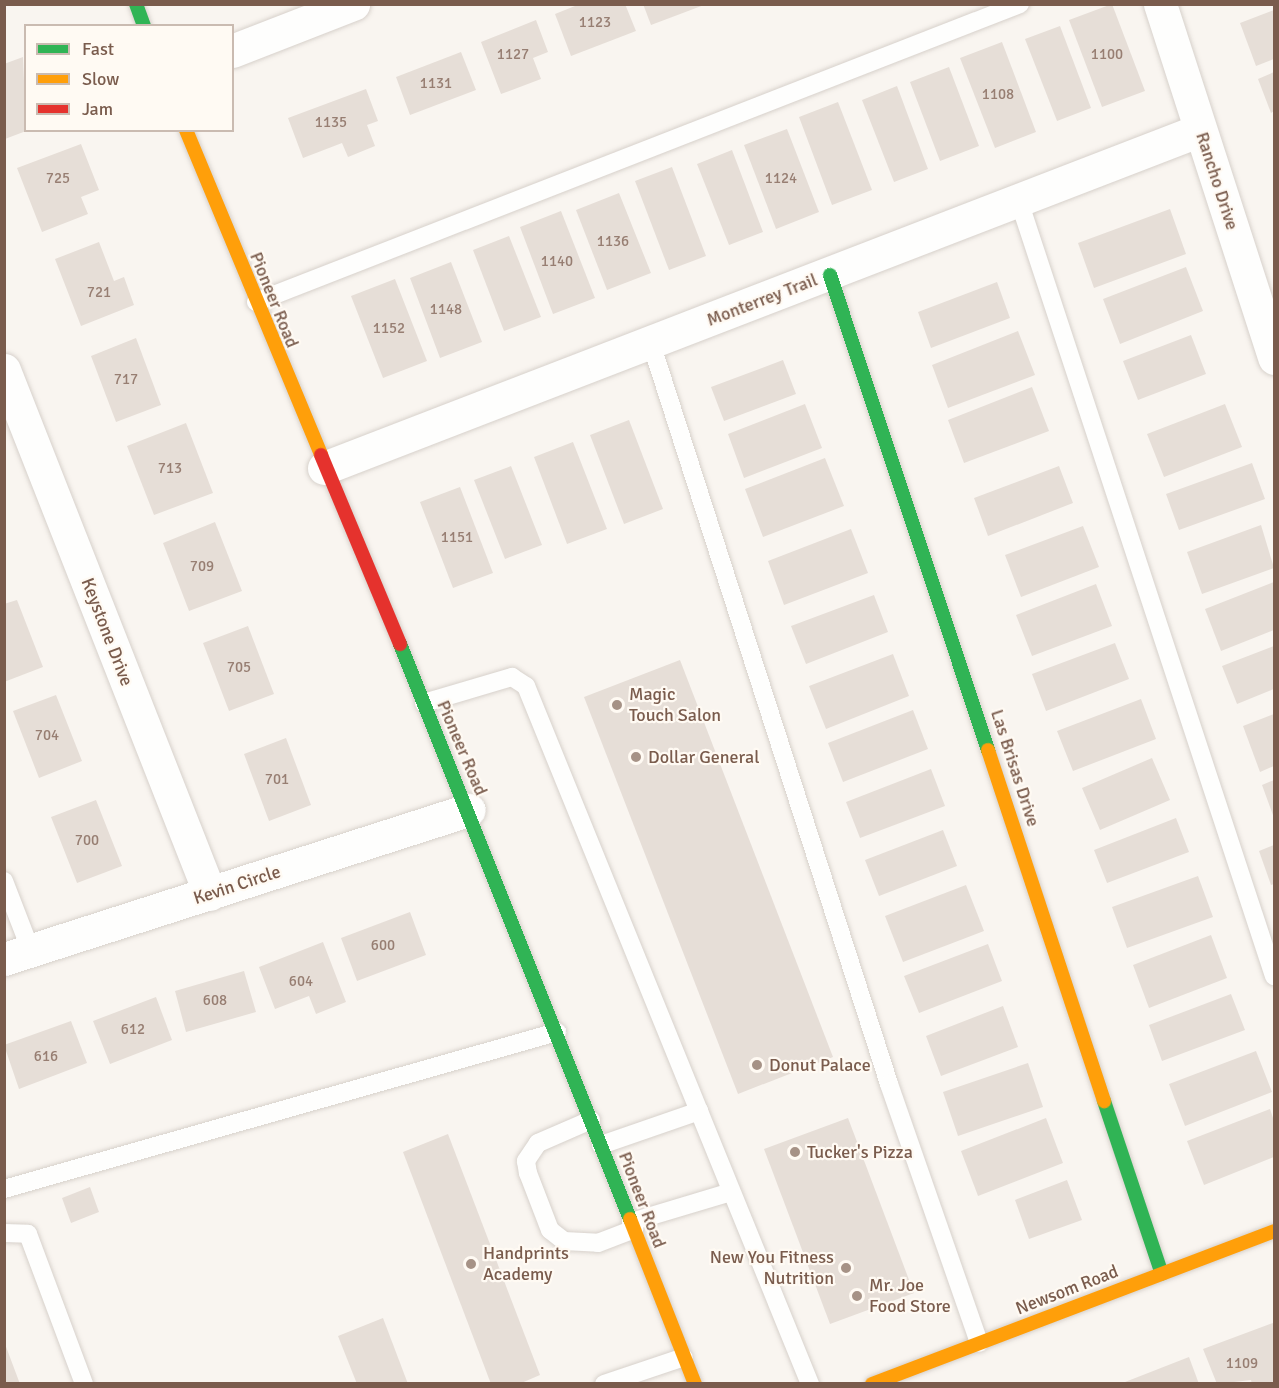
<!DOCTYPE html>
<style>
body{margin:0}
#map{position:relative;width:1279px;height:1388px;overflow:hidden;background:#f9f5f0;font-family:Signika,sans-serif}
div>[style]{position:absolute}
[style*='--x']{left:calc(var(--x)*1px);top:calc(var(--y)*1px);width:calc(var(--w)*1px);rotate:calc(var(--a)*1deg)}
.building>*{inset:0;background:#e6ded7}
.roads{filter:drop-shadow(0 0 2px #d7d1cb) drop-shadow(0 0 2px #d7d1cb)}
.lane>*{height:18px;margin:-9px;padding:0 9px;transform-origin:9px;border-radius:9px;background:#fefefd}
.street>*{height:33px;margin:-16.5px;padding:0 16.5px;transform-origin:16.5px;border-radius:16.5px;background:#fefefd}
.fast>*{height:14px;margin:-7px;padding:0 7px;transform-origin:7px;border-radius:7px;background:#30b455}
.slow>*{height:14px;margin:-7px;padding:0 7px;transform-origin:7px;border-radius:7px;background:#ff9f0a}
.jam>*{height:14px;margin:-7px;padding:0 7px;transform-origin:7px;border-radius:7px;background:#e5322d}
.dots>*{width:16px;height:16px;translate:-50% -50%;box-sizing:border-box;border:3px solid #fffaf3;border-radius:50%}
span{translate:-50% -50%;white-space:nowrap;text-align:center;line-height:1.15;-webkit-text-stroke:4.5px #fffaf3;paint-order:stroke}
.number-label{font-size:15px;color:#977e72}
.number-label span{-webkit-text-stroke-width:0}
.street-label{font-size:18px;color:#7a5c4d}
.poi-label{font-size:18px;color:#7a5c4d}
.left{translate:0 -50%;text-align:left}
.right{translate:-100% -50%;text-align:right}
.frame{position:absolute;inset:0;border:6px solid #7a5c4d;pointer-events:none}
.legend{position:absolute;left:24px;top:24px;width:210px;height:108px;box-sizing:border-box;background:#fffaf3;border:2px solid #cabbb1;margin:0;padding:8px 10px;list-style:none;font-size:18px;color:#7a5c4d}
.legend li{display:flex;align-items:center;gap:12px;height:30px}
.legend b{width:30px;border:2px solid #cabbb1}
</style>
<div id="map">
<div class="building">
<i style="clip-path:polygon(580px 4px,625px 4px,636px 31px,571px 56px,555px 14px)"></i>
<i style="clip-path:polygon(643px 4px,704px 4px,704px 5px,651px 25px)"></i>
<i style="clip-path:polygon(1112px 4px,1145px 91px,1102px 107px,1069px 20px)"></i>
<i style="clip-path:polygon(1274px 10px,1274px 59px,1256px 66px,1240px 23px)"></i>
<i style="clip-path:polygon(536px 20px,548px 52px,533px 58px,541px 79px,501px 94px,481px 42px)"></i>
<i style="clip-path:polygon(1060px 26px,1091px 108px,1057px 121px,1025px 39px)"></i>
<i style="clip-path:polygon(1002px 42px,1036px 132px,995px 148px,960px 58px)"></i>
<i style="clip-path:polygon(461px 52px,476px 90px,410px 115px,396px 77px)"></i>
<i style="clip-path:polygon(23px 57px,26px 131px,5px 139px,4px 64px)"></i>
<i style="clip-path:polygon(949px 67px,979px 146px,940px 161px,910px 82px)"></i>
<i style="clip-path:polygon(1274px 72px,1274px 111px,1271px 113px,1258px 79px)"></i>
<i style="clip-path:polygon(897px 86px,928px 169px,894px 182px,862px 100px)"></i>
<i style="clip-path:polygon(366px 89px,378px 121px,367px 125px,375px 146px,348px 157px,342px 143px,303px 158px,288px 118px)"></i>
<i style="clip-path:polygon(838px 102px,872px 190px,832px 205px,799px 117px)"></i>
<i style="clip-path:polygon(787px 129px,819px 212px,776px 229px,744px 145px)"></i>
<i style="clip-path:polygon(81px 144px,99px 190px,81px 197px,88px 214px,42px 232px,17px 168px)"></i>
<i style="clip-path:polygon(732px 150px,763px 232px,729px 245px,697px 164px)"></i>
<i style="clip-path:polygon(672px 167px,706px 256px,669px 270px,635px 181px)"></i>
<i style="clip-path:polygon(619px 193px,651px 273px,607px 290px,576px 210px)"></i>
<i style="clip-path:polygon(1170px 209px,1186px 254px,1094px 288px,1078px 243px)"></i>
<i style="clip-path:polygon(561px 211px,595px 298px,553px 314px,520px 227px)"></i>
<i style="clip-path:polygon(509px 236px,541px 317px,504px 331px,473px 250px)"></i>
<i style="clip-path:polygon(99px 242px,114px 281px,124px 277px,134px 305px,81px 326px,55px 259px)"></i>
<i style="clip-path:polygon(451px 262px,482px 342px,440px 358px,410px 278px)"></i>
<i style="clip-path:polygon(1186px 267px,1203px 311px,1120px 344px,1103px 299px)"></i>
<i style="clip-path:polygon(395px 279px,427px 361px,383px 378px,351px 296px)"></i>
<i style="clip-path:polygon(997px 282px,1010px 318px,931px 348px,918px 312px)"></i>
<i style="clip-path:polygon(1018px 331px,1035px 375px,948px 408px,932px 365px)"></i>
<i style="clip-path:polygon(1191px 335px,1206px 374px,1138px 400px,1123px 361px)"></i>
<i style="clip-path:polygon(136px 338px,161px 405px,116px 422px,91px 356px)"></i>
<i style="clip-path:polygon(783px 360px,796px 394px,724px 421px,711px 387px)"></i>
<i style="clip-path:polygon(1032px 387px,1049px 431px,964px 463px,948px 420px)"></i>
<i style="clip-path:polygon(805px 404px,822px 448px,744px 478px,728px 434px)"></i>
<i style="clip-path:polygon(1225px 404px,1242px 447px,1164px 477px,1147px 434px)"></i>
<i style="clip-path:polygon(629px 420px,663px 509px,624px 524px,590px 435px)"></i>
<i style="clip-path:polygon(186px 423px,213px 493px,154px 515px,127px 446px)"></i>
<i style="clip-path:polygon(573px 442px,607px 529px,567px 544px,534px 457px)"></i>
<i style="clip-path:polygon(825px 458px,844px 506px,763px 537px,745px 489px)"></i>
<i style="clip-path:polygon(1252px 463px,1265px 499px,1179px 530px,1166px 494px)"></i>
<i style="clip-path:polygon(511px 466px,542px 545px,505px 559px,474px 480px)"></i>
<i style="clip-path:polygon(1059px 466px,1073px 503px,988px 536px,974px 498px)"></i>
<i style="clip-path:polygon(460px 487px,493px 573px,453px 588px,420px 502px)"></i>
<i style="clip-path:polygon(215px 522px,242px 591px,189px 611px,163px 543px)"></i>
<i style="clip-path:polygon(1261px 525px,1274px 568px,1202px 594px,1187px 552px)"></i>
<i style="clip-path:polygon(1083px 526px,1099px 567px,1021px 597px,1005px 555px)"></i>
<i style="clip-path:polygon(851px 529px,868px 573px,784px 605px,768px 561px)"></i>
<i style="clip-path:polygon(1274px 582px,1274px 630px,1221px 651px,1205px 609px)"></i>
<i style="clip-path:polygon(1096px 584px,1112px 626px,1032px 656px,1016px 615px)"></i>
<i style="clip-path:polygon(874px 595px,888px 632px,806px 664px,791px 626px)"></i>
<i style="clip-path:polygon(17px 600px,43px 667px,4px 682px,4px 604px)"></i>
<i style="clip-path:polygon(248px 626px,274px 694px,229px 711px,203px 643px)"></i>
<i style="clip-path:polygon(1115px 643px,1129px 679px,1046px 711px,1032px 674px)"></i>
<i style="clip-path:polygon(1274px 646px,1274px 689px,1237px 704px,1222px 666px)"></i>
<i style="clip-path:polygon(893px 654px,909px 696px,826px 729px,809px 686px)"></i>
<i style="clip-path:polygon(680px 660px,833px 1057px,738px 1094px,584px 697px)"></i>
<i style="clip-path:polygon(56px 695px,82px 761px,39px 778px,13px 711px)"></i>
<i style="clip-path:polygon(1141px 699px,1156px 739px,1073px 771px,1057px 731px)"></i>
<i style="clip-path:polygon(913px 710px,928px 749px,843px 782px,828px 743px)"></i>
<i style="clip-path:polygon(1274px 714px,1274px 766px,1260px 772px,1243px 726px)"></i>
<i style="clip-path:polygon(286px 738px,311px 805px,269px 821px,244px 754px)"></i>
<i style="clip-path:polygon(1152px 758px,1170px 800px,1100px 830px,1082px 788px)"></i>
<i style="clip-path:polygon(931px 769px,945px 806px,860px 838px,846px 802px)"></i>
<i style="clip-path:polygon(1274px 780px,1274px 818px,1262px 785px)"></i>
<i style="clip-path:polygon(96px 800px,122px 866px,77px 883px,51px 817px)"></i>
<i style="clip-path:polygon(1176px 818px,1189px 852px,1107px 883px,1094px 850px)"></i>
<i style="clip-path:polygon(943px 830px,957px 866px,879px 896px,865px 860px)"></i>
<i style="clip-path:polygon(1274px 845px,1274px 884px,1271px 885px,1259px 851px)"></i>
<i style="clip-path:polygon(1198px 876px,1213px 917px,1127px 948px,1112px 907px)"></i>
<i style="clip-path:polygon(966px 885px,984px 931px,903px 962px,885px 916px)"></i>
<i style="clip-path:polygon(410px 912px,426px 955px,357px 981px,341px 938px)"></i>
<i style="clip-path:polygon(1211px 935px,1227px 978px,1149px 1008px,1133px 965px)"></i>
<i style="clip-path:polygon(323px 942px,346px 1002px,316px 1014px,309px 996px,275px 1009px,259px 967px)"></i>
<i style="clip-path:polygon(988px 944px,1002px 981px,919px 1013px,904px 976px)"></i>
<i style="clip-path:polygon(244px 971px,256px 1012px,186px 1032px,175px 991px)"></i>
<i style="clip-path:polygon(1231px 994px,1245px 1030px,1162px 1061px,1149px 1025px)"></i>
<i style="clip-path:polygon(156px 997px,172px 1040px,110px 1064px,93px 1021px)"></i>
<i style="clip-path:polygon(1003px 1006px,1018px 1047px,941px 1076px,926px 1036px)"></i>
<i style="clip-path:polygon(71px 1021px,87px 1063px,19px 1089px,4px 1045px)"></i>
<i style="clip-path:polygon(1256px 1051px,1272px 1092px,1185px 1126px,1169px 1084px)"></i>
<i style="clip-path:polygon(1028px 1063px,1043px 1107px,958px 1136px,943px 1092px)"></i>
<i style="clip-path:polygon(1270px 1109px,1274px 1121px,1274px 1157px,1204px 1185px,1187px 1141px)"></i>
<i style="clip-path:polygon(848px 1118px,914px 1293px,830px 1324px,764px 1149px)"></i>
<i style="clip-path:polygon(1046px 1118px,1063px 1163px,978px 1196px,961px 1151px)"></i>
<i style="clip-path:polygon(448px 1134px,540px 1375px,519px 1384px,491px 1384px,403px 1152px)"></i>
<i style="clip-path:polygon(1067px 1180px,1082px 1220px,1029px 1239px,1015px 1200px)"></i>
<i style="clip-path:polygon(90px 1187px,99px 1212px,71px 1223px,62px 1198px)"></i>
<i style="clip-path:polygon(383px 1318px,408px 1384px,357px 1384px,338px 1336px)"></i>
<i style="clip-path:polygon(1273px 1323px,1274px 1384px,1252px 1384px,1251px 1380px,1217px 1384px,1203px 1349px)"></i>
<i style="clip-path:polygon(5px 1344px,20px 1384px,4px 1384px)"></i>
<i style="clip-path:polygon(1189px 1357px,1199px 1384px,1126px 1384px,1125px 1382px)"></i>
</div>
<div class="roads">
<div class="lane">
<i style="--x:1019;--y:201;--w:816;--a:71.79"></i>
<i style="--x:256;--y:302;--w:820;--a:-21.31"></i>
<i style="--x:651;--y:343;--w:778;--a:72.19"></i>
<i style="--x:889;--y:1084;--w:274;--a:70.8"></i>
<i style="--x:424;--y:703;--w:92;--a:-16.5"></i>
<i style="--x:512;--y:677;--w:17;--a:33"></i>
<i style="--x:526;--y:686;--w:754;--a:67.86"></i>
<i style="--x:4;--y:881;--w:75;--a:68.9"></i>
<i style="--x:591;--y:1120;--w:58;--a:156.5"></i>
<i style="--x:538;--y:1143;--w:22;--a:124"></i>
<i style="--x:526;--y:1161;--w:12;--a:81"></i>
<i style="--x:528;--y:1173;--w:61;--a:68.9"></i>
<i style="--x:550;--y:1230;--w:18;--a:38"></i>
<i style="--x:564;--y:1241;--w:34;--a:3"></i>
<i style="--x:598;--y:1243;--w:39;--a:-21"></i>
<i style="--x:601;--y:1145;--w:104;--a:-19.1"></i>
<i style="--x:4;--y:1189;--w:575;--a:-15.85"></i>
<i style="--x:631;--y:1222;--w:104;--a:-16.7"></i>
<i style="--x:4;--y:1233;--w:24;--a:2"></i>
<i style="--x:28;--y:1234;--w:160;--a:69.5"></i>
<i style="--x:604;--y:1384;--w:84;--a:-18.6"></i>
</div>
<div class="street">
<i style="--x:1160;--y:4;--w:372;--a:72.1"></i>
<i style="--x:232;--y:51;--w:130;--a:-21.2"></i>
<i style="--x:4;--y:370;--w:563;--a:68.54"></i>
<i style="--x:324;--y:468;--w:939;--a:-21.1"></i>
<i style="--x:4;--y:959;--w:488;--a:-17.8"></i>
</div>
<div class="fast">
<i style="--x:136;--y:4;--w:23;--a:70"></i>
<i style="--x:830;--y:275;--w:501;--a:71.6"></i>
<i style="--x:400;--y:644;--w:619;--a:68.2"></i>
<i style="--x:1104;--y:1101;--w:182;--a:71.5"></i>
</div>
<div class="slow">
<i style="--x:186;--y:130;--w:352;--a:67.4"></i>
<i style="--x:988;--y:750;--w:370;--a:71.7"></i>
<i style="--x:630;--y:1219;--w:177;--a:68.5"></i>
<i style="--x:872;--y:1384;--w:430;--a:-20.8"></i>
</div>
<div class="jam">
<i style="--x:321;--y:455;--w:205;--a:67.3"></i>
</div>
</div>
<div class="dots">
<i style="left:617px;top:705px;background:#a69286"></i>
<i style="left:636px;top:757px;background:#a69286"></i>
<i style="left:757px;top:1065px;background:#a69286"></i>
<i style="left:795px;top:1152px;background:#a69286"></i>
<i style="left:471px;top:1264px;background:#a69286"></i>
<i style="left:846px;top:1268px;background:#a69286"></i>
<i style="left:857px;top:1296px;background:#a69286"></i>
</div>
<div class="number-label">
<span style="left:595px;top:23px">1123</span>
<span style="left:513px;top:55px">1127</span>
<span style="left:1107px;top:55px">1100</span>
<span style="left:436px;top:84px">1131</span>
<span style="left:998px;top:95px">1108</span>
<span style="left:331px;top:123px">1135</span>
<span style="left:58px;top:179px">725</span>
<span style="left:781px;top:179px">1124</span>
<span style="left:613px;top:242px">1136</span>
<span style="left:557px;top:262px">1140</span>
<span style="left:99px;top:293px">721</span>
<span style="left:446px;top:310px">1148</span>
<span style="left:389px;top:329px">1152</span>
<span style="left:126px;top:380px">717</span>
<span style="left:170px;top:469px">713</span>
<span style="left:457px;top:538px">1151</span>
<span style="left:202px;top:567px">709</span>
<span style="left:239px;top:668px">705</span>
<span style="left:47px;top:736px">704</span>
<span style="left:277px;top:780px">701</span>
<span style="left:87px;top:841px">700</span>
<span style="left:383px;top:946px">600</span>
<span style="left:301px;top:982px">604</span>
<span style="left:215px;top:1001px">608</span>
<span style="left:133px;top:1030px">612</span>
<span style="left:46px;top:1057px">616</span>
<span style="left:1242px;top:1364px">1109</span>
</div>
<div class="street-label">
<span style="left:1217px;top:181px;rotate:72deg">Rancho Drive</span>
<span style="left:274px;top:300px;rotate:68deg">Pioneer Road</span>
<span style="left:762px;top:300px;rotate:-21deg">Monterrey Trail</span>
<span style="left:107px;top:632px;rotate:69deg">Keystone Drive</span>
<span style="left:462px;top:748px;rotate:67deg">Pioneer Road</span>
<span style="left:1015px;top:768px;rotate:72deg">Las Brisas Drive</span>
<span style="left:237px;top:885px;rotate:-18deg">Kevin Circle</span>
<span style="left:642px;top:1200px;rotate:69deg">Pioneer Road</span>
<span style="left:1067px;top:1290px;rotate:-21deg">Newsom Road</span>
</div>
<div class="poi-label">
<span class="left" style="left:629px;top:705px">Magic<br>Touch Salon</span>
<span class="left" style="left:648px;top:757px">Dollar General</span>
<span class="left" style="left:769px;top:1065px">Donut Palace</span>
<span class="left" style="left:807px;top:1152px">Tucker's Pizza</span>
<span class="left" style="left:483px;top:1264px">Handprints<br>Academy</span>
<span class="right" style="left:834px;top:1268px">New You Fitness<br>Nutrition</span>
<span class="left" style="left:869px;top:1296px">Mr. Joe<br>Food Store</span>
</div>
<div class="frame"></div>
<ul class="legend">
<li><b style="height:8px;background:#30b455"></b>Fast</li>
<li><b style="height:8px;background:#ff9f0a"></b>Slow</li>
<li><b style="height:8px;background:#e5322d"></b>Jam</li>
</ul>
</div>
